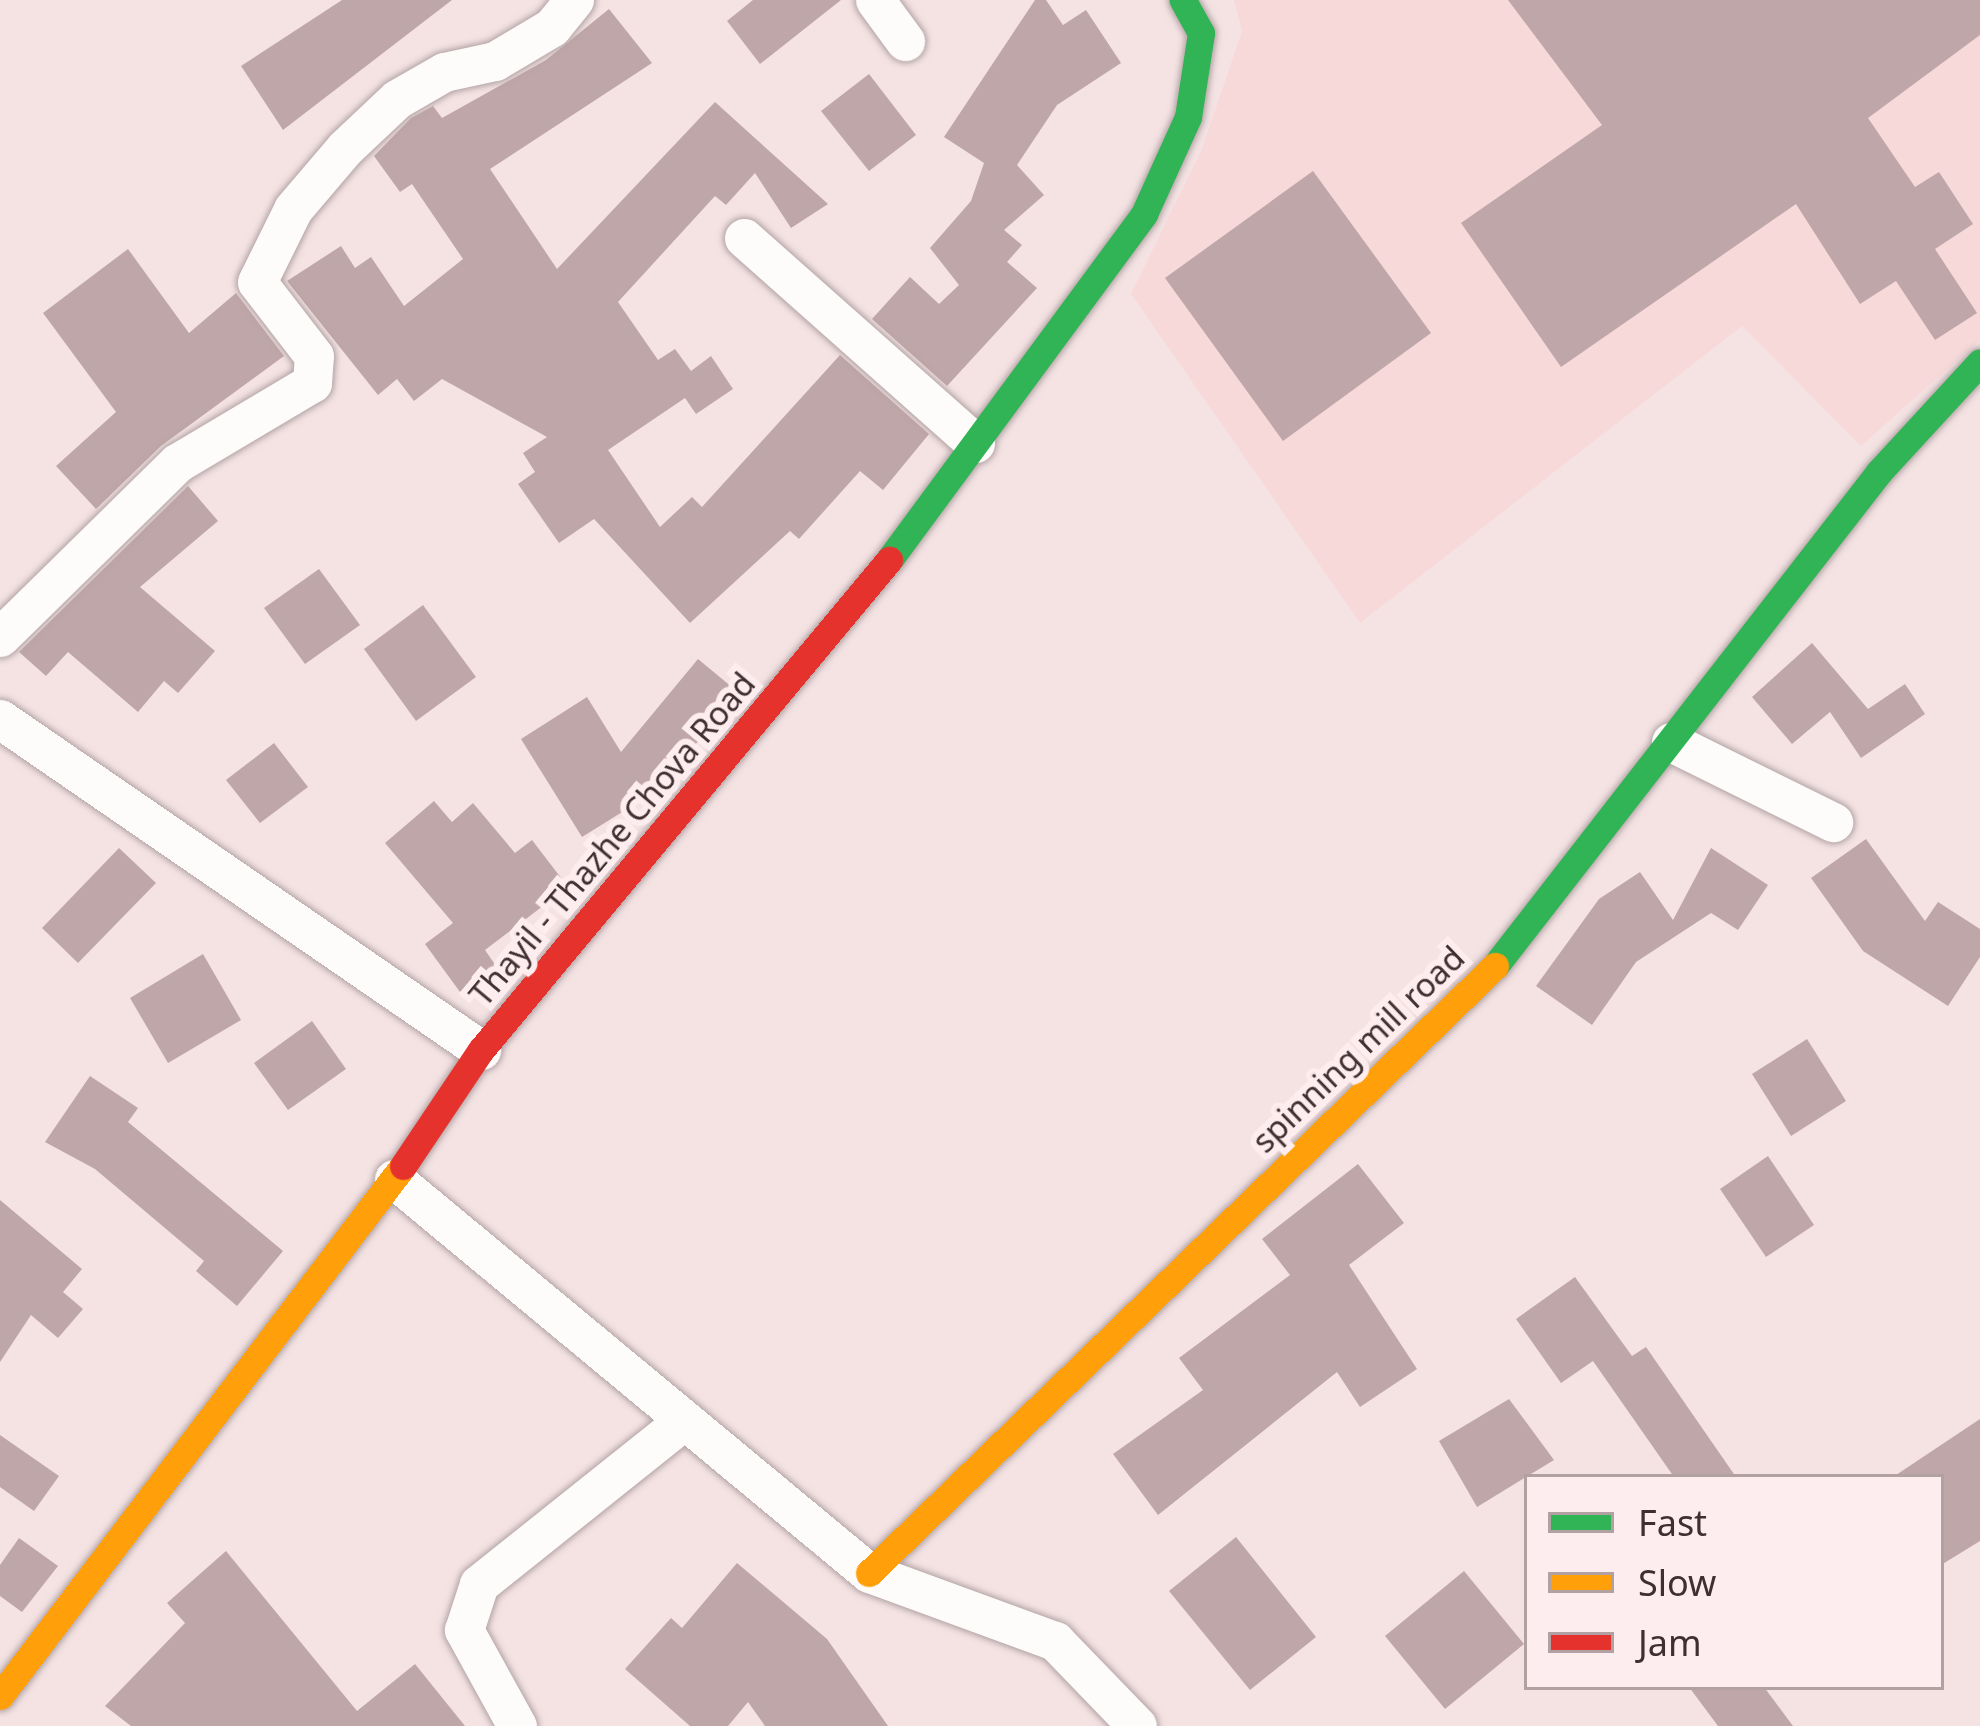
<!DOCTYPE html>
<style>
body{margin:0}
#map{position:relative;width:1980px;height:1726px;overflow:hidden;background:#f5e3e4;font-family:"Noto Sans",sans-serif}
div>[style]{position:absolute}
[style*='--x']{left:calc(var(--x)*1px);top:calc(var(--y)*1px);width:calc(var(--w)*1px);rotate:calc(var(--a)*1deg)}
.built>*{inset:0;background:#f7d9da}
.building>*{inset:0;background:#bfa6a8}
.roads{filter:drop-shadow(0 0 3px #b3a4a5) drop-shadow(0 0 3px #b3a4a5)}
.street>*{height:39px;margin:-19.5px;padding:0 19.5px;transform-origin:19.5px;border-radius:19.5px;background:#fefbfb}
.fast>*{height:27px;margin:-13.5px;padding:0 13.5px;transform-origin:13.5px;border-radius:13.5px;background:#30b455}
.slow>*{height:27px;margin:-13.5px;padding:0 13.5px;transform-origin:13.5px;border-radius:13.5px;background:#ff9f0a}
.jam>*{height:27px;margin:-13.5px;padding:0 13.5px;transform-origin:13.5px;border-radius:13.5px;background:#e5322d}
span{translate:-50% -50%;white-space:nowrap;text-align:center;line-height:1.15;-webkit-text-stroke:12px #feedee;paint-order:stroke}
.street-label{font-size:33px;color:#402f30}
.legend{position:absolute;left:1524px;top:1474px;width:420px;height:216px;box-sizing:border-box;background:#feedee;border:3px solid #b2a1a2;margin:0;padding:15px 21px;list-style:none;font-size:36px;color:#402f30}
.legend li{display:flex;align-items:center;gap:24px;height:60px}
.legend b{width:60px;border:3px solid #b2a1a2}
</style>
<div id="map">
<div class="built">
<i style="clip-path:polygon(1234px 0,1980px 0,1980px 340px,1861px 446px,1742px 326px,1360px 623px,1131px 294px,1202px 149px,1242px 31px)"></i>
</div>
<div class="building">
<i style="clip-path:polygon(342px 0,452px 0,283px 130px,241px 66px)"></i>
<i style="clip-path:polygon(753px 0,841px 0,760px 64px,727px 21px)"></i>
<i style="clip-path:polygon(1035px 0,1046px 0,1063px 25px,1086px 10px,1121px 63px,1057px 105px,1017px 165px,1044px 195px,1004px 230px,1022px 245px,1007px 262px,1037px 288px,947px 386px,872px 319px,910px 277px,939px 304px,959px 285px,930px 248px,971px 201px,984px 163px,944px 137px)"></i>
<i style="clip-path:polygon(1508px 0,1980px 0,1980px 35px,1868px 118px,1915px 187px,1939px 172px,1973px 224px,1935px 249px,1977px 313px,1935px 340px,1896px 281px,1860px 304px,1796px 204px,1561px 367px,1461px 223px,1602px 125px)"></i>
<i style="clip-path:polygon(609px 9px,652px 63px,490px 169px,557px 269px,715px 102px,828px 204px,791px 228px,755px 173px,726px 205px,715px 196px,618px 302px,658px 360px,675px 349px,691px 371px,711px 356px,733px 389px,696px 414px,685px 398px,608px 450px,660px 527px,692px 497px,702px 507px,840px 355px,929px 434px,883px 490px,860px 471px,799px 539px,790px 531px,690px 623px,594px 519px,559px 543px,518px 484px,535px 472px,523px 453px,547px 437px,442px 379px,414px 401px,397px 379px,378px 395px,287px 281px,341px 246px,355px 268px,371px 257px,404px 306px,463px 259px,412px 184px,400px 192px,374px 156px,411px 118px,433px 106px,442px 118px,546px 60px)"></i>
<i style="clip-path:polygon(869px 74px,916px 135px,869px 171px,821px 111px)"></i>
<i style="clip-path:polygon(1313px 171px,1431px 333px,1283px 441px,1165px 278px)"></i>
<i style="clip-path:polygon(128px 249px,189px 333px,236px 293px,284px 356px,161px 446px,96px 509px,56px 466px,116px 412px,43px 313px)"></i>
<i style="clip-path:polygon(188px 486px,218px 521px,140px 587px,215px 651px,178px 693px,164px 681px,138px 712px,68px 652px,46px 676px,19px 652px)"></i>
<i style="clip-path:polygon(319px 569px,360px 625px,305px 664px,264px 608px)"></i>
<i style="clip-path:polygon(423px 605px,476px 677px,416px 721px,364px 649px)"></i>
<i style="clip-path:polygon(1812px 643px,1868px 709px,1905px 684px,1925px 714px,1861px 758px,1830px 712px,1792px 744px,1752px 697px)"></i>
<i style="clip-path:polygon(698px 659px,739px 693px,656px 791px,582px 837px,521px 739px,587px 697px,621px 752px)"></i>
<i style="clip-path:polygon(274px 743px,308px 787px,260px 823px,226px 780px)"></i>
<i style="clip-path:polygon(434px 801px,452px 822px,473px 803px,515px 853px,532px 840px,568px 887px,485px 950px,496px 966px,460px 992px,425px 944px,453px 923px,385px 843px)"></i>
<i style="clip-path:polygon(1866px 839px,1925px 921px,1938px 902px,1980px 929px,1980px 957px,1948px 1006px,1863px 951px,1811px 878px)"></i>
<i style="clip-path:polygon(119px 848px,156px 883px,78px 963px,42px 928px)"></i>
<i style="clip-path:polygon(1711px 848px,1768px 885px,1738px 930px,1711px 913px,1636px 962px,1592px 1025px,1536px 986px,1599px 899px,1640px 872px,1673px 920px)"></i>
<i style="clip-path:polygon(203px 954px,241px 1020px,168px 1063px,130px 998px)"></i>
<i style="clip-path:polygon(312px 1021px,346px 1069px,288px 1110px,254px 1063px)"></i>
<i style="clip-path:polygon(1807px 1039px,1846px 1101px,1791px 1136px,1752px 1074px)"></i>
<i style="clip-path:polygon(90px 1076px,138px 1108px,128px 1122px,283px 1251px,237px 1306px,196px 1271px,204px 1261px,95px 1169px,45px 1142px)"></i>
<i style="clip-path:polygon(1768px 1156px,1814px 1225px,1766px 1257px,1720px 1189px)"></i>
<i style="clip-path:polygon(1358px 1164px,1404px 1223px,1349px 1265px,1417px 1369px,1360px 1407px,1337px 1372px,1158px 1515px,1113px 1454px,1203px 1390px,1179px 1358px,1290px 1275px,1262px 1239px)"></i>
<i style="clip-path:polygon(0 1200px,82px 1269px,63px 1292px,83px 1309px,58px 1338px,31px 1315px,0 1362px)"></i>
<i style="clip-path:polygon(1575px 1277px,1632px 1356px,1646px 1347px,1736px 1477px,1674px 1477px,1593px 1361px,1561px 1383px,1516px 1319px)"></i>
<i style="clip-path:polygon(1509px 1399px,1554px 1460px,1477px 1507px,1439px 1441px)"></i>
<i style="clip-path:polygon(1980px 1419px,1980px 1541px,1941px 1565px,1941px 1477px,1893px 1477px)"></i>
<i style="clip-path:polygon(0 1435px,59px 1476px,34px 1511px,0 1487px)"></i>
<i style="clip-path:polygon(1236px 1537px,1316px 1637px,1250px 1690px,1169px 1591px)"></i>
<i style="clip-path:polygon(19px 1538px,58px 1566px,22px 1612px,0 1596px,0 1565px)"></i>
<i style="clip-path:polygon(226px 1551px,357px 1711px,415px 1664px,465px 1726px,131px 1726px,105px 1706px,185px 1623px,167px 1603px)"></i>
<i style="clip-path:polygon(737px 1563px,827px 1639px,888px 1726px,765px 1726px,748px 1702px,728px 1726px,690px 1726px,625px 1669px,671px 1618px,682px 1628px)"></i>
<i style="clip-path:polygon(1464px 1571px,1524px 1644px,1445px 1709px,1385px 1636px)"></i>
<i style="clip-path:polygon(1689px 1687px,1764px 1687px,1793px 1726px,1718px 1726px)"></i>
</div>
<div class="roads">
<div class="street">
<i style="--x:875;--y:0;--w:51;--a:53.8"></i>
<i style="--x:744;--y:238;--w:309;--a:41.6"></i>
<i style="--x:0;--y:637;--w:248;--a:-44.5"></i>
<i style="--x:177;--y:463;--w:157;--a:-30.7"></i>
<i style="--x:312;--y:383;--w:27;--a:-86"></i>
<i style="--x:314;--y:356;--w:93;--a:-127.6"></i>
<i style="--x:257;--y:282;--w:81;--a:-63.7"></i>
<i style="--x:293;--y:209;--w:80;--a:-49.6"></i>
<i style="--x:345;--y:148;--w:71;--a:-43.3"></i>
<i style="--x:397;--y:99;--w:54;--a:-29.9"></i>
<i style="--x:444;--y:72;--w:52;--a:-12.2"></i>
<i style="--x:495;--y:61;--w:66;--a:-30.8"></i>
<i style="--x:552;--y:27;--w:35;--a:-51"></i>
<i style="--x:0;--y:719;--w:584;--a:34.53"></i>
<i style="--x:1671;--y:742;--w:181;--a:26.3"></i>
<i style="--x:394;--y:1179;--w:617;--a:39.67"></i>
<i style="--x:869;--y:1573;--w:198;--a:20.1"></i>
<i style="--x:1055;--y:1641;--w:118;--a:46"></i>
<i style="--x:517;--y:1726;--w:110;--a:-118.9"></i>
<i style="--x:464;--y:1630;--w:48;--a:-71.9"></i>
<i style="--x:479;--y:1584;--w:258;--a:-38.6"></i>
</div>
<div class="fast">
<i style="--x:889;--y:560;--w:430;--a:-53.6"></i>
<i style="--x:1144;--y:214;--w:107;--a:-65.6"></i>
<i style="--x:1188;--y:117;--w:85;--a:-81.2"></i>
<i style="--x:1201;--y:33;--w:38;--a:-119"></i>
<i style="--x:1495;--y:966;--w:626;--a:-52.14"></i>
<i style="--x:1879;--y:472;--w:149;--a:-47.4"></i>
</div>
<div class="slow">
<i style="--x:869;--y:1573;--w:872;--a:-44.12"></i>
<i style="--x:0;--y:1696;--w:666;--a:-52.75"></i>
</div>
<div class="jam">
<i style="--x:403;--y:1166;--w:140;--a:-56.1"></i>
<i style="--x:481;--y:1050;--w:638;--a:-50.22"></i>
</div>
</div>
<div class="street-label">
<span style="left:612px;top:839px;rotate:-50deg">Thayil - Thazhe Chova Road</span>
<span style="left:1358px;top:1049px;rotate:-44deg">spinning mill road</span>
</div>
<ul class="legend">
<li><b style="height:15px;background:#30b455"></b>Fast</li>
<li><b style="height:15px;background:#ff9f0a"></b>Slow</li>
<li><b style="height:15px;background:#e5322d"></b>Jam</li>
</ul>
</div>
